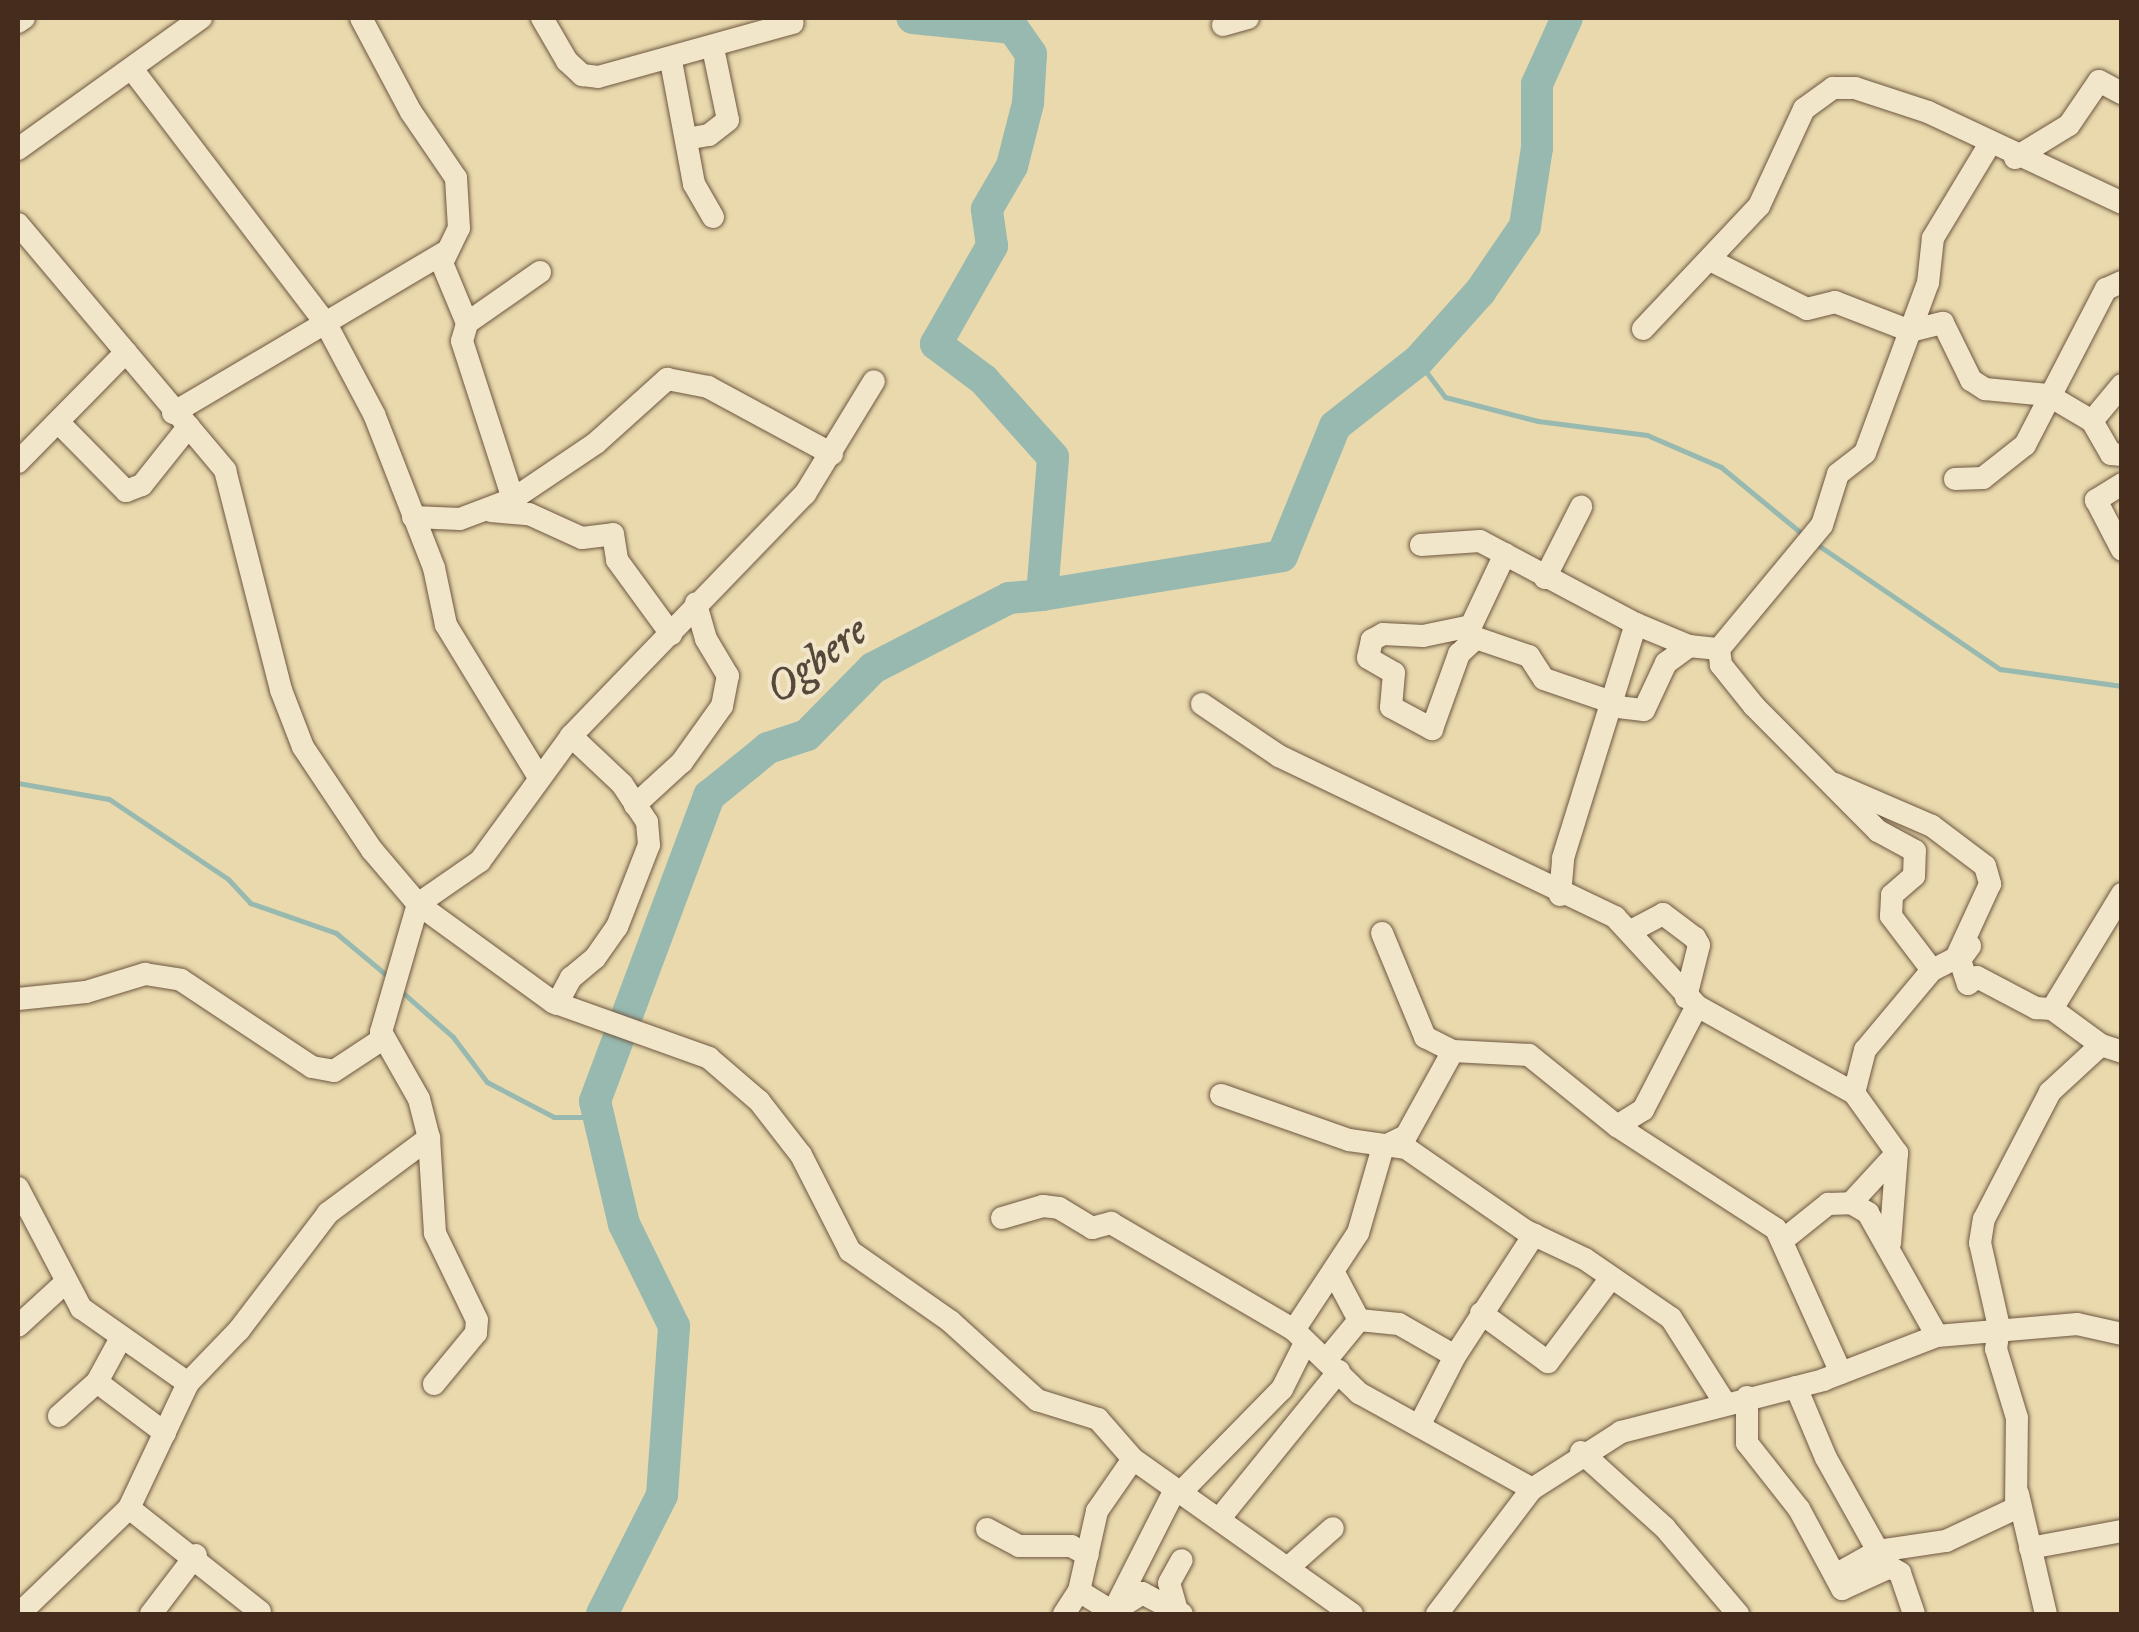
<!DOCTYPE html>
<style>
body{margin:0}
#map{position:relative;width:2139px;height:1632px;overflow:hidden;background:#e9d9ad;font-family:"IM FELL DW Pica",serif}
div>[style]{position:absolute}
[style*='--x']{left:calc(var(--x)*1px);top:calc(var(--y)*1px);width:calc(var(--w)*1px);rotate:calc(var(--a)*1deg)}
.stream>*{height:5px;margin:-2.5px;padding:0 2.5px;transform-origin:2.5px;border-radius:2.5px;background:#98b9b0}
.river>*{height:32px;margin:-16px;padding:0 16px;transform-origin:16px;border-radius:16px;background:#98b9b0}
.roads{filter:drop-shadow(0 0 2px #6e5740) drop-shadow(0 0 2px #6e5740)}
.street>*{height:22px;margin:-11px;padding:0 11px;transform-origin:11px;border-radius:11px;background:#f1e6ca}
span{translate:-50% -50%;white-space:nowrap;text-align:center;line-height:1.15;-webkit-text-stroke:8px #f1e6ca;paint-order:stroke}
.water-label{font-size:45px;color:#56483a;font-style:italic}
.frame{position:absolute;inset:0;border:20px solid #452c1c;pointer-events:none}
</style>
<div id="map">
<div class="stream">
<i style="--x:1418;--y:361;--w:45;--a:53.1"></i>
<i style="--x:1445;--y:397;--w:96;--a:14.5"></i>
<i style="--x:1538;--y:421;--w:110;--a:7.3"></i>
<i style="--x:1647;--y:435;--w:81;--a:23.4"></i>
<i style="--x:1721;--y:467;--w:110;--a:39.5"></i>
<i style="--x:1815;--y:543;--w:224;--a:34.3"></i>
<i style="--x:2000;--y:669;--w:123;--a:7.9"></i>
<i style="--x:18;--y:783;--w:92;--a:10"></i>
<i style="--x:109;--y:799;--w:143;--a:33.9"></i>
<i style="--x:228;--y:879;--w:33;--a:47"></i>
<i style="--x:250;--y:903;--w:91;--a:19.2"></i>
<i style="--x:336;--y:933;--w:72;--a:39.9"></i>
<i style="--x:401;--y:991;--w:69;--a:41.5"></i>
<i style="--x:453;--y:1037;--w:56;--a:52.9"></i>
<i style="--x:487;--y:1082;--w:76;--a:27.6"></i>
<i style="--x:554;--y:1117;--w:34;--a:0"></i>
<i style="--x:588;--y:1117;--w:17;--a:-66"></i>
</div>
<div class="river">
<i style="--x:1042;--y:595;--w:243;--a:-9.2"></i>
<i style="--x:1282;--y:556;--w:140;--a:-67.8"></i>
<i style="--x:1335;--y:426;--w:105;--a:-38.1"></i>
<i style="--x:1418;--y:361;--w:93;--a:-48.1"></i>
<i style="--x:1480;--y:292;--w:80;--a:-55.7"></i>
<i style="--x:1525;--y:226;--w:79;--a:-81.3"></i>
<i style="--x:1537;--y:148;--w:64;--a:-90"></i>
<i style="--x:1537;--y:84;--w:72;--a:-65.6"></i>
<i style="--x:602;--y:1614;--w:133;--a:-63.2"></i>
<i style="--x:662;--y:1495;--w:169;--a:-85.9"></i>
<i style="--x:674;--y:1326;--w:114;--a:-116.1"></i>
<i style="--x:624;--y:1224;--w:126;--a:-103.3"></i>
<i style="--x:595;--y:1101;--w:326;--a:-69.5"></i>
<i style="--x:709;--y:796;--w:76;--a:-39.1"></i>
<i style="--x:768;--y:748;--w:41;--a:-18.4"></i>
<i style="--x:807;--y:735;--w:94;--a:-45.4"></i>
<i style="--x:873;--y:668;--w:153;--a:-27.2"></i>
<i style="--x:1009;--y:598;--w:33;--a:-5"></i>
<i style="--x:1042;--y:595;--w:138;--a:-85.4"></i>
<i style="--x:1053;--y:457;--w:103;--a:-131.9"></i>
<i style="--x:984;--y:380;--w:60;--a:-143.1"></i>
<i style="--x:936;--y:344;--w:113;--a:-60.3"></i>
<i style="--x:992;--y:246;--w:37;--a:-98"></i>
<i style="--x:987;--y:209;--w:50;--a:-59.8"></i>
<i style="--x:1012;--y:166;--w:65;--a:-75.7"></i>
<i style="--x:1028;--y:103;--w:49;--a:-86.5"></i>
<i style="--x:1031;--y:54;--w:32;--a:-125"></i>
<i style="--x:1013;--y:28;--w:101;--a:-174.3"></i>
</div>
<div class="roads">
<div class="street">
<i style="--x:361;--y:18;--w:106;--a:62"></i>
<i style="--x:411;--y:112;--w:80;--a:55.7"></i>
<i style="--x:456;--y:178;--w:50;--a:86.6"></i>
<i style="--x:459;--y:228;--w:39;--a:116"></i>
<i style="--x:442;--y:263;--w:65;--a:67.4"></i>
<i style="--x:542;--y:18;--w:50;--a:59.8"></i>
<i style="--x:567;--y:61;--w:21;--a:43"></i>
<i style="--x:582;--y:75;--w:16;--a:7"></i>
<i style="--x:598;--y:77;--w:202;--a:-15.5"></i>
<i style="--x:18;--y:22;--w:7;--a:-34"></i>
<i style="--x:1223;--y:25;--w:26;--a:-16"></i>
<i style="--x:671;--y:61;--w:125;--a:79.4"></i>
<i style="--x:694;--y:184;--w:38;--a:60"></i>
<i style="--x:132;--y:69;--w:318;--a:52.7"></i>
<i style="--x:325;--y:322;--w:104;--a:62"></i>
<i style="--x:374;--y:414;--w:165;--a:68.7"></i>
<i style="--x:434;--y:568;--w:58;--a:78.1"></i>
<i style="--x:446;--y:625;--w:175;--a:58.6"></i>
<i style="--x:686;--y:139;--w:23;--a:-10"></i>
<i style="--x:709;--y:135;--w:24;--a:-38"></i>
<i style="--x:728;--y:120;--w:74;--a:-101.8"></i>
<i style="--x:18;--y:149;--w:225;--a:-35.6"></i>
<i style="--x:2015;--y:158;--w:63;--a:-31.4"></i>
<i style="--x:2069;--y:125;--w:53;--a:-55.7"></i>
<i style="--x:2099;--y:81;--w:26;--a:28"></i>
<i style="--x:18;--y:224;--w:322;--a:49.9"></i>
<i style="--x:225;--y:470;--w:227;--a:75.7"></i>
<i style="--x:281;--y:690;--w:61;--a:68.9"></i>
<i style="--x:303;--y:747;--w:124;--a:56.2"></i>
<i style="--x:372;--y:850;--w:71;--a:49.6"></i>
<i style="--x:418;--y:904;--w:167;--a:36"></i>
<i style="--x:553;--y:1002;--w:166;--a:19.7"></i>
<i style="--x:709;--y:1058;--w:66;--a:40.7"></i>
<i style="--x:759;--y:1101;--w:68;--a:52.1"></i>
<i style="--x:801;--y:1155;--w:108;--a:63"></i>
<i style="--x:850;--y:1251;--w:122;--a:35"></i>
<i style="--x:950;--y:1321;--w:118;--a:42.2"></i>
<i style="--x:1037;--y:1400;--w:64;--a:17.3"></i>
<i style="--x:1098;--y:1419;--w:53;--a:48.8"></i>
<i style="--x:1133;--y:1459;--w:268;--a:35.3"></i>
<i style="--x:1712;--y:261;--w:106;--a:26.8"></i>
<i style="--x:1807;--y:309;--w:29;--a:-14"></i>
<i style="--x:1835;--y:302;--w:80;--a:21.1"></i>
<i style="--x:1910;--y:331;--w:34;--a:-14"></i>
<i style="--x:1943;--y:323;--w:64;--a:63.8"></i>
<i style="--x:1971;--y:380;--w:17;--a:33"></i>
<i style="--x:1985;--y:389;--w:63;--a:5.4"></i>
<i style="--x:2048;--y:395;--w:51;--a:30.6"></i>
<i style="--x:2092;--y:421;--w:38;--a:60"></i>
<i style="--x:2111;--y:454;--w:11;--a:5"></i>
<i style="--x:1643;--y:329;--w:169;--a:-46.7"></i>
<i style="--x:1759;--y:206;--w:107;--a:-65.1"></i>
<i style="--x:1804;--y:109;--w:36;--a:-36"></i>
<i style="--x:1833;--y:88;--w:22;--a:0"></i>
<i style="--x:1855;--y:88;--w:77;--a:18.2"></i>
<i style="--x:1928;--y:112;--w:214;--a:25.1"></i>
<i style="--x:173;--y:413;--w:315;--a:-30.6"></i>
<i style="--x:2092;--y:421;--w:47;--a:-50.2"></i>
<i style="--x:60;--y:424;--w:94;--a:45.4"></i>
<i style="--x:126;--y:491;--w:17;--a:-21"></i>
<i style="--x:142;--y:485;--w:75;--a:-51.5"></i>
<i style="--x:18;--y:462;--w:154;--a:-45.5"></i>
<i style="--x:1955;--y:479;--w:28;--a:-2"></i>
<i style="--x:1983;--y:478;--w:53;--a:-38.2"></i>
<i style="--x:2025;--y:445;--w:176;--a:-62.6"></i>
<i style="--x:2106;--y:289;--w:17;--a:-24"></i>
<i style="--x:2122;--y:484;--w:31;--a:148"></i>
<i style="--x:2096;--y:500;--w:56;--a:62.5"></i>
<i style="--x:513;--y:499;--w:166;--a:-107.9"></i>
<i style="--x:462;--y:341;--w:19;--a:-74"></i>
<i style="--x:467;--y:323;--w:89;--a:-34.9"></i>
<i style="--x:491;--y:511;--w:38;--a:5"></i>
<i style="--x:529;--y:514;--w:58;--a:24.4"></i>
<i style="--x:582;--y:538;--w:31;--a:-7"></i>
<i style="--x:613;--y:534;--w:26;--a:81"></i>
<i style="--x:617;--y:560;--w:92;--a:53.9"></i>
<i style="--x:413;--y:517;--w:47;--a:2.4"></i>
<i style="--x:460;--y:519;--w:57;--a:-20.7"></i>
<i style="--x:513;--y:499;--w:100;--a:-34"></i>
<i style="--x:596;--y:443;--w:96;--a:-42"></i>
<i style="--x:667;--y:379;--w:42;--a:11"></i>
<i style="--x:708;--y:387;--w:141;--a:28.4"></i>
<i style="--x:1421;--y:545;--w:59;--a:-3.9"></i>
<i style="--x:1480;--y:541;--w:177;--a:28"></i>
<i style="--x:1636;--y:624;--w:57;--a:22.5"></i>
<i style="--x:1689;--y:646;--w:30;--a:6"></i>
<i style="--x:1505;--y:554;--w:80;--a:115.3"></i>
<i style="--x:1471;--y:626;--w:49;--a:168.2"></i>
<i style="--x:1423;--y:636;--w:40;--a:-177.1"></i>
<i style="--x:1383;--y:634;--w:13;--a:151"></i>
<i style="--x:1372;--y:640;--w:18;--a:103"></i>
<i style="--x:1368;--y:658;--w:30;--a:30"></i>
<i style="--x:1394;--y:673;--w:34;--a:95"></i>
<i style="--x:1391;--y:707;--w:47;--a:28.2"></i>
<i style="--x:1432;--y:729;--w:80;--a:-70.2"></i>
<i style="--x:1459;--y:654;--w:23;--a:-43"></i>
<i style="--x:1476;--y:638;--w:56;--a:18.8"></i>
<i style="--x:1529;--y:656;--w:27;--a:57"></i>
<i style="--x:1544;--y:679;--w:71;--a:18.9"></i>
<i style="--x:1545;--y:578;--w:80;--a:-63.1"></i>
<i style="--x:1202;--y:704;--w:93;--a:34"></i>
<i style="--x:1279;--y:756;--w:373;--a:25.6"></i>
<i style="--x:1615;--y:917;--w:121;--a:47.3"></i>
<i style="--x:1697;--y:1006;--w:179;--a:29"></i>
<i style="--x:1854;--y:1093;--w:74;--a:54.4"></i>
<i style="--x:1897;--y:1153;--w:90;--a:94.4"></i>
<i style="--x:1610;--y:706;--w:34;--a:7"></i>
<i style="--x:1644;--y:710;--w:52;--a:-64.9"></i>
<i style="--x:1666;--y:663;--w:29;--a:-36"></i>
<i style="--x:1835;--y:784;--w:106;--a:23.4"></i>
<i style="--x:1932;--y:826;--w:66;--a:37"></i>
<i style="--x:1985;--y:866;--w:19;--a:74"></i>
<i style="--x:1990;--y:884;--w:81;--a:114.7"></i>
<i style="--x:1956;--y:958;--w:27;--a:153"></i>
<i style="--x:1932;--y:970;--w:104;--a:129.9"></i>
<i style="--x:1865;--y:1050;--w:44;--a:104.3"></i>
<i style="--x:635;--y:805;--w:64;--a:-42.5"></i>
<i style="--x:682;--y:762;--w:69;--a:-54.5"></i>
<i style="--x:722;--y:706;--w:31;--a:-79"></i>
<i style="--x:728;--y:676;--w:43;--a:-120.7"></i>
<i style="--x:706;--y:639;--w:37;--a:-106"></i>
<i style="--x:2122;--y:894;--w:135;--a:121.3"></i>
<i style="--x:2052;--y:1009;--w:61;--a:36.3"></i>
<i style="--x:2101;--y:1045;--w:22;--a:18"></i>
<i style="--x:1560;--y:895;--w:37;--a:-85"></i>
<i style="--x:1563;--y:858;--w:245;--a:-72.7"></i>
<i style="--x:1631;--y:931;--w:36;--a:-28"></i>
<i style="--x:1663;--y:914;--w:40;--a:37"></i>
<i style="--x:1695;--y:938;--w:8;--a:60"></i>
<i style="--x:1699;--y:945;--w:54;--a:104"></i>
<i style="--x:1382;--y:933;--w:113;--a:67.5"></i>
<i style="--x:1425;--y:1037;--w:31;--a:27"></i>
<i style="--x:1453;--y:1051;--w:76;--a:3"></i>
<i style="--x:1529;--y:1055;--w:113;--a:38.9"></i>
<i style="--x:1617;--y:1126;--w:189;--a:32.9"></i>
<i style="--x:1776;--y:1229;--w:158;--a:65.7"></i>
<i style="--x:1970;--y:946;--w:17;--a:126"></i>
<i style="--x:1960;--y:960;--w:25;--a:72"></i>
<i style="--x:1968;--y:984;--w:11;--a:-38"></i>
<i style="--x:1977;--y:977;--w:67;--a:27.7"></i>
<i style="--x:2036;--y:1008;--w:16;--a:4"></i>
<i style="--x:1932;--y:970;--w:68;--a:-127.2"></i>
<i style="--x:1891;--y:916;--w:21;--a:-87"></i>
<i style="--x:1892;--y:895;--w:29;--a:-41"></i>
<i style="--x:1914;--y:876;--w:25;--a:-88"></i>
<i style="--x:1915;--y:851;--w:42;--a:-151.6"></i>
<i style="--x:1878;--y:831;--w:176;--a:-134.8"></i>
<i style="--x:1754;--y:706;--w:53;--a:-128.8"></i>
<i style="--x:1721;--y:665;--w:16;--a:-97"></i>
<i style="--x:1719;--y:649;--w:161;--a:-50.3"></i>
<i style="--x:1822;--y:525;--w:53;--a:-72.6"></i>
<i style="--x:1838;--y:474;--w:34;--a:-38"></i>
<i style="--x:1865;--y:453;--w:181;--a:-69.7"></i>
<i style="--x:1928;--y:283;--w:45;--a:-83.7"></i>
<i style="--x:1933;--y:238;--w:109;--a:-58.9"></i>
<i style="--x:18;--y:999;--w:68;--a:-5.9"></i>
<i style="--x:86;--y:992;--w:62;--a:-17"></i>
<i style="--x:145;--y:974;--w:36;--a:9"></i>
<i style="--x:181;--y:980;--w:157;--a:33.6"></i>
<i style="--x:312;--y:1067;--w:22;--a:10"></i>
<i style="--x:334;--y:1071;--w:60;--a:-33.4"></i>
<i style="--x:557;--y:1004;--w:30;--a:-62"></i>
<i style="--x:571;--y:978;--w:31;--a:-40"></i>
<i style="--x:595;--y:958;--w:38;--a:-55"></i>
<i style="--x:617;--y:927;--w:88;--a:-68.7"></i>
<i style="--x:649;--y:845;--w:23;--a:-95"></i>
<i style="--x:647;--y:822;--w:45;--a:-123.3"></i>
<i style="--x:622;--y:784;--w:70;--a:-136.7"></i>
<i style="--x:1221;--y:1095;--w:136;--a:19.4"></i>
<i style="--x:1349;--y:1140;--w:58;--a:8"></i>
<i style="--x:1406;--y:1148;--w:146;--a:34.7"></i>
<i style="--x:1526;--y:1231;--w:65;--a:25.4"></i>
<i style="--x:1585;--y:1259;--w:104;--a:34.5"></i>
<i style="--x:1671;--y:1318;--w:101;--a:57.6"></i>
<i style="--x:1617;--y:1126;--w:31;--a:-32"></i>
<i style="--x:1643;--y:1110;--w:117;--a:-62.6"></i>
<i style="--x:18;--y:1188;--w:136;--a:62.3"></i>
<i style="--x:81;--y:1308;--w:131;--a:35"></i>
<i style="--x:1851;--y:1203;--w:68;--a:-47.4"></i>
<i style="--x:1002;--y:1218;--w:43;--a:-16.3"></i>
<i style="--x:1043;--y:1206;--w:16;--a:7"></i>
<i style="--x:1059;--y:1208;--w:39;--a:31"></i>
<i style="--x:1092;--y:1228;--w:20;--a:-15"></i>
<i style="--x:1111;--y:1223;--w:212;--a:30.3"></i>
<i style="--x:1294;--y:1330;--w:91;--a:44.1"></i>
<i style="--x:1359;--y:1393;--w:198;--a:29"></i>
<i style="--x:1783;--y:1240;--w:58;--a:-38.7"></i>
<i style="--x:1828;--y:1204;--w:23;--a:-2"></i>
<i style="--x:1851;--y:1203;--w:20;--a:30"></i>
<i style="--x:1868;--y:1213;--w:141;--a:60.7"></i>
<i style="--x:1334;--y:1273;--w:53;--a:62"></i>
<i style="--x:1359;--y:1320;--w:40;--a:5.7"></i>
<i style="--x:1399;--y:1324;--w:64;--a:29.7"></i>
<i style="--x:1481;--y:1313;--w:83;--a:36.2"></i>
<i style="--x:1548;--y:1362;--w:104;--a:-53.2"></i>
<i style="--x:18;--y:1326;--w:64;--a:-42.5"></i>
<i style="--x:1294;--y:1330;--w:116;--a:-56.6"></i>
<i style="--x:1358;--y:1233;--w:90;--a:-73.8"></i>
<i style="--x:1383;--y:1147;--w:25;--a:-26"></i>
<i style="--x:1406;--y:1136;--w:97;--a:-61.1"></i>
<i style="--x:1327;--y:1359;--w:50;--a:-50.6"></i>
<i style="--x:97;--y:1382;--w:85;--a:36.9"></i>
<i style="--x:434;--y:1384;--w:66;--a:-50.5"></i>
<i style="--x:476;--y:1333;--w:13;--a:-86"></i>
<i style="--x:477;--y:1320;--w:97;--a:-115.8"></i>
<i style="--x:435;--y:1233;--w:95;--a:-93.6"></i>
<i style="--x:429;--y:1138;--w:40;--a:-104.4"></i>
<i style="--x:419;--y:1099;--w:77;--a:-119.6"></i>
<i style="--x:381;--y:1032;--w:133;--a:-73.9"></i>
<i style="--x:418;--y:904;--w:75;--a:-34.7"></i>
<i style="--x:480;--y:861;--w:155;--a:-53.9"></i>
<i style="--x:571;--y:736;--w:337;--a:-46"></i>
<i style="--x:805;--y:494;--w:132;--a:-58.6"></i>
<i style="--x:1796;--y:1387;--w:77;--a:67.1"></i>
<i style="--x:1826;--y:1458;--w:107;--a:60.8"></i>
<i style="--x:1747;--y:1397;--w:46;--a:90"></i>
<i style="--x:1747;--y:1443;--w:84;--a:51.8"></i>
<i style="--x:1799;--y:1509;--w:91;--a:61.7"></i>
<i style="--x:1842;--y:1589;--w:53;--a:-24.6"></i>
<i style="--x:1890;--y:1567;--w:12;--a:31"></i>
<i style="--x:1900;--y:1573;--w:43;--a:71.1"></i>
<i style="--x:59;--y:1416;--w:51;--a:-41.8"></i>
<i style="--x:97;--y:1382;--w:50;--a:-61.4"></i>
<i style="--x:1419;--y:1426;--w:79;--a:-62.8"></i>
<i style="--x:1455;--y:1356;--w:145;--a:-56.9"></i>
<i style="--x:1581;--y:1452;--w:113;--a:42.1"></i>
<i style="--x:1665;--y:1528;--w:113;--a:49.7"></i>
<i style="--x:1180;--y:1493;--w:146;--a:-45.6"></i>
<i style="--x:1282;--y:1389;--w:51;--a:-63.4"></i>
<i style="--x:2018;--y:1494;--w:123;--a:76.9"></i>
<i style="--x:129;--y:1508;--w:167;--a:38.4"></i>
<i style="--x:1220;--y:1518;--w:189;--a:-51"></i>
<i style="--x:987;--y:1529;--w:36;--a:28"></i>
<i style="--x:1019;--y:1546;--w:52;--a:0"></i>
<i style="--x:1071;--y:1546;--w:19;--a:28"></i>
<i style="--x:2030;--y:1548;--w:94;--a:-10.5"></i>
<i style="--x:1290;--y:1566;--w:57;--a:-41.5"></i>
<i style="--x:1835;--y:1575;--w:49;--a:-29.2"></i>
<i style="--x:1878;--y:1551;--w:69;--a:-8.4"></i>
<i style="--x:1946;--y:1541;--w:77;--a:-25.2"></i>
<i style="--x:2016;--y:1508;--w:90;--a:-89.4"></i>
<i style="--x:2017;--y:1418;--w:72;--a:-106.9"></i>
<i style="--x:1996;--y:1349;--w:22;--a:-82"></i>
<i style="--x:1999;--y:1327;--w:86;--a:-102.7"></i>
<i style="--x:1980;--y:1243;--w:24;--a:-81"></i>
<i style="--x:1984;--y:1219;--w:143;--a:-62.5"></i>
<i style="--x:2050;--y:1092;--w:69;--a:-42.7"></i>
<i style="--x:1079;--y:1591;--w:40;--a:32"></i>
<i style="--x:1113;--y:1612;--w:35;--a:-33"></i>
<i style="--x:1142;--y:1593;--w:45;--a:27.7"></i>
<i style="--x:1113;--y:1612;--w:137;--a:-63.1"></i>
<i style="--x:19;--y:1614;--w:153;--a:-43.9"></i>
<i style="--x:129;--y:1508;--w:138;--a:-64.7"></i>
<i style="--x:188;--y:1383;--w:74;--a:-46.1"></i>
<i style="--x:239;--y:1330;--w:147;--a:-52.7"></i>
<i style="--x:328;--y:1213;--w:126;--a:-36.6"></i>
<i style="--x:151;--y:1614;--w:74;--a:-52.7"></i>
<i style="--x:1064;--y:1614;--w:27;--a:-57"></i>
<i style="--x:1079;--y:1591;--w:82;--a:-77.3"></i>
<i style="--x:1097;--y:1511;--w:63;--a:-55.3"></i>
<i style="--x:1178;--y:1614;--w:32;--a:-106"></i>
<i style="--x:1169;--y:1583;--w:26;--a:-61"></i>
<i style="--x:1437;--y:1614;--w:157;--a:-52.8"></i>
<i style="--x:1532;--y:1489;--w:106;--a:-32.6"></i>
<i style="--x:1621;--y:1432;--w:209;--a:-14.4"></i>
<i style="--x:1823;--y:1380;--w:122;--a:-21.1"></i>
<i style="--x:1937;--y:1336;--w:141;--a:-4.9"></i>
<i style="--x:2077;--y:1324;--w:46;--a:12.5"></i>
</div>
</div>
<div class="water-label">
<span style="left:817px;top:661px;rotate:-37deg">Ogbere</span>
</div>
<div class="frame"></div>
</div>
